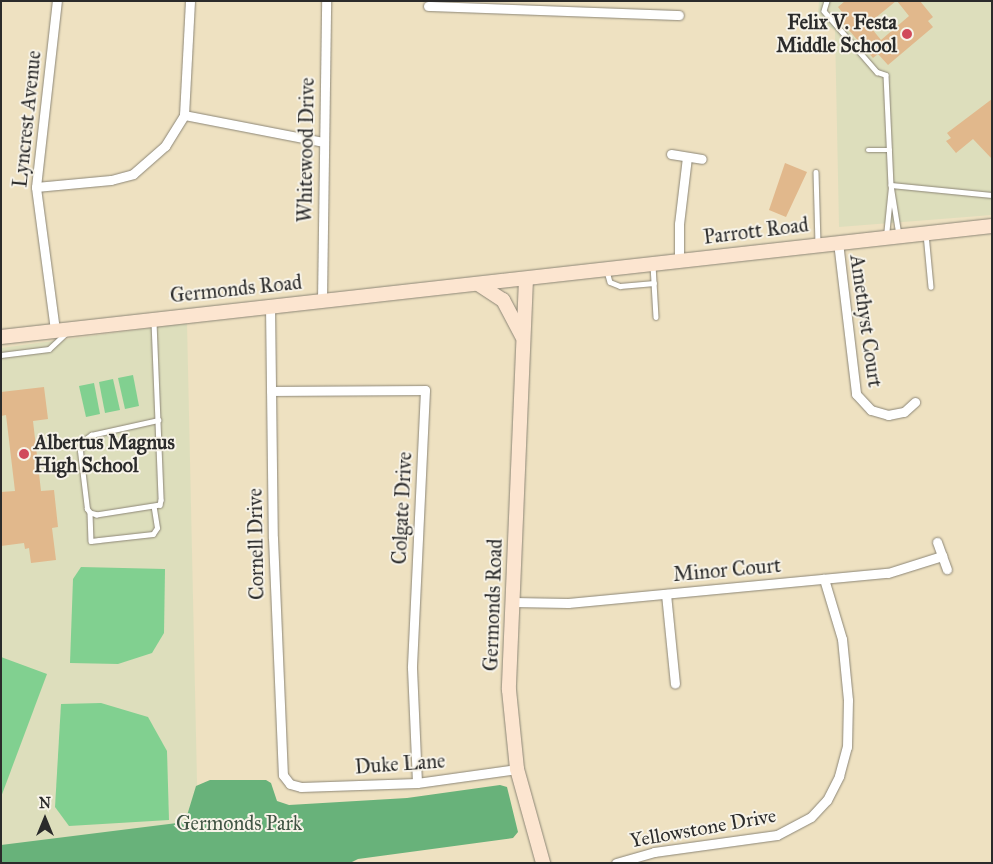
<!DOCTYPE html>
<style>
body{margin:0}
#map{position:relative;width:993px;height:864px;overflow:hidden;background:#eee1c1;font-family:"IM FELL Great Primer",serif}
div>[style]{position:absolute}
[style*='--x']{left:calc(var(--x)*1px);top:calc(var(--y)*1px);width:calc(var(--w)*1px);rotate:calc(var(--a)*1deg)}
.built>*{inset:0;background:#dddebc}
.green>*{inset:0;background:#81d090}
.forest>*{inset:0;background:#68b27a}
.building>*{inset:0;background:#e1b88c}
.roads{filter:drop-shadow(0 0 1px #8c8676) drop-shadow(0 0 1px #8c8676)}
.lane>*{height:4.5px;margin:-2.25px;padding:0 2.25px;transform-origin:2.25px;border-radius:2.25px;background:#fff}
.street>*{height:9px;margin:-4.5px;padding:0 4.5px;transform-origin:4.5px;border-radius:4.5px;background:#fff}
.secondary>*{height:14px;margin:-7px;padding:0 7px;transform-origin:7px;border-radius:7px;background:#fce5d0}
.dots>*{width:14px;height:14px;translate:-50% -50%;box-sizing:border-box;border:2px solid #f7f3e8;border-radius:50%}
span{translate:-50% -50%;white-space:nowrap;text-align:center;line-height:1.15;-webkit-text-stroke:4px #f7f3e8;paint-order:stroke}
.poi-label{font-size:20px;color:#2b2b2b;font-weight:700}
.right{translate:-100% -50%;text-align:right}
.left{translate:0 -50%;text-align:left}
.street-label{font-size:20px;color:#2b2b2b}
.park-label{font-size:20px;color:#405444}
.frame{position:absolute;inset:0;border:2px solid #2b2b2b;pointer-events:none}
.north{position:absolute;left:20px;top:794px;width:50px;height:50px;-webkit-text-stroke:4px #f7f3e8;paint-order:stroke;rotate:0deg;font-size:14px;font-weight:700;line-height:20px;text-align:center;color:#2b2b2b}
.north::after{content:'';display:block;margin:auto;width:18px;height:22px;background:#2b2b2b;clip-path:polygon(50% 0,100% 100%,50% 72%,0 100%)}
</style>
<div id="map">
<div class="built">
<i style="clip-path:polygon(819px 1px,992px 1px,992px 215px,839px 227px,835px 30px,826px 25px,818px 13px)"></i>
<i style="clip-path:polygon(187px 323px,198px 827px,1px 851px,1px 348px)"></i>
</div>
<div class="green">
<i style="clip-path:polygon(133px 375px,139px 406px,125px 409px,118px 378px)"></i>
<i style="clip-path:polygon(113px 379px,120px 410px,105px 413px,99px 382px)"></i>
<i style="clip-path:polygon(94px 383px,100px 414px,86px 417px,79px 386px)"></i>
<i style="clip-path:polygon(81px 567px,165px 569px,164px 633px,152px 653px,118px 664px,70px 663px,73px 579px)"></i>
<i style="clip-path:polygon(1px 657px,47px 674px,1px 797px)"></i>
<i style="clip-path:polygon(101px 703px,148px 717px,167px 751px,169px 820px,69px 826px,55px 807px,61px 704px)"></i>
</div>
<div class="forest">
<i style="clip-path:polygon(210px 780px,266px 780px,271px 783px,277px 801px,289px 805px,407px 798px,500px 785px,507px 787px,518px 832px,513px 838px,358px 859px,350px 863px,1px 863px,1px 845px,185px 822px,196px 786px)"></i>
</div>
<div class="building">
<i style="clip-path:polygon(845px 1px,896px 1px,868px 24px,881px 40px,909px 16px,897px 1px,920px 1px,933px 17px,928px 21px,933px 27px,888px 65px,878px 54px,873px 58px,841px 21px,846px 17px,838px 7px)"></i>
<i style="clip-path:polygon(992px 99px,992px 159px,973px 139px,956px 153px,946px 141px,951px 138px,947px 133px)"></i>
<i style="clip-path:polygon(785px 163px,807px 172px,786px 217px,769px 210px)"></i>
<i style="clip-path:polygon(44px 387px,48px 419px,33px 421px,41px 491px,54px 490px,58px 527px,52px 528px,56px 560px,31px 563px,29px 548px,25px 549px,24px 543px,1px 546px,1px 492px,15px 491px,6px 415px,1px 416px,1px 392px)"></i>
</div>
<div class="roads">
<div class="lane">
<i style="--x:827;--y:1;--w:10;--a:107"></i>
<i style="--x:824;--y:11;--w:81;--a:49"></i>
<i style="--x:877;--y:72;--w:9;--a:18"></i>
<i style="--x:886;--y:75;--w:110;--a:87.4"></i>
<i style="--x:891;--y:185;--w:51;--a:80.9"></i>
<i style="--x:868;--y:150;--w:22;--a:0"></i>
<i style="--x:816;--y:172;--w:71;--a:88.4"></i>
<i style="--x:891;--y:185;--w:101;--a:5.7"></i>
<i style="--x:926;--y:234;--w:53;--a:84.6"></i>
<i style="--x:886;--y:236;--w:49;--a:-84.2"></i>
<i style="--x:653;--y:265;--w:52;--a:86.7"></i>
<i style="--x:607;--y:271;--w:11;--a:75"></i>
<i style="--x:610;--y:282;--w:11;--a:22"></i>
<i style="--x:620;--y:286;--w:34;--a:-5"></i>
<i style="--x:154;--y:322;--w:178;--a:87.7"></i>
<i style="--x:161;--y:500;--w:5;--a:101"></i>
<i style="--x:160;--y:505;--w:64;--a:171"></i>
<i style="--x:97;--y:515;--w:7;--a:-164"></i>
<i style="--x:90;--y:513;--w:5;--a:-127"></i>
<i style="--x:87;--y:509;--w:58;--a:-96.9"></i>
<i style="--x:80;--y:451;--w:10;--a:-73"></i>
<i style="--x:83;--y:441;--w:10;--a:-37"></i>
<i style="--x:91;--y:435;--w:69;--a:-12.6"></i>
<i style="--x:1;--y:355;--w:48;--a:-7.1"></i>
<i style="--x:49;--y:349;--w:25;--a:-43"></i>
<i style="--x:90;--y:513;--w:28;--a:88"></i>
<i style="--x:91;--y:541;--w:8;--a:-7"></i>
<i style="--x:99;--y:540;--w:54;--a:-6.3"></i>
<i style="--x:153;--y:534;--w:7;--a:-56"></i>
<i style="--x:157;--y:528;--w:20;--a:-99"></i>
</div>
<div class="street">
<i style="--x:428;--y:6;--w:251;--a:2.1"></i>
<i style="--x:184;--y:115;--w:142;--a:11"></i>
<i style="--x:671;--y:154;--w:31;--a:9"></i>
<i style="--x:36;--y:187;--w:75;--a:-5.3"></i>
<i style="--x:111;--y:180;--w:23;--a:-15"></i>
<i style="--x:133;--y:174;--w:43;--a:-41.2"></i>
<i style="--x:165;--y:146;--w:36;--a:-58"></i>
<i style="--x:184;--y:115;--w:114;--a:-87"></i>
<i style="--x:838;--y:242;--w:153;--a:83.2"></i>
<i style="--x:856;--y:394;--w:22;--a:47"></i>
<i style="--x:871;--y:410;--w:18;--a:16"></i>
<i style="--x:888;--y:415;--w:16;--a:-11"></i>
<i style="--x:904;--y:412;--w:15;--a:-42"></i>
<i style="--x:679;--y:260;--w:36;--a:-90"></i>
<i style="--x:679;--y:224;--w:67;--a:-83.2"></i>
<i style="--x:322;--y:300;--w:299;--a:-89.2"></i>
<i style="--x:270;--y:305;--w:233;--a:89.3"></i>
<i style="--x:273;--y:538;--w:237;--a:87.6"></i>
<i style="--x:283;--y:775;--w:11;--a:52"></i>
<i style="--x:290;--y:784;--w:11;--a:15"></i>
<i style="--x:301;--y:787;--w:116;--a:-2"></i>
<i style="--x:417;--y:783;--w:101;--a:-8"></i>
<i style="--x:55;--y:330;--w:144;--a:-97.6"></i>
<i style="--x:36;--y:187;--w:187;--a:-83.6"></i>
<i style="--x:271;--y:391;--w:154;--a:-0.4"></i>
<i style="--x:425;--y:390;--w:278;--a:92.7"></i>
<i style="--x:412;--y:668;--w:115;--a:87.5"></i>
<i style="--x:937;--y:542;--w:29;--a:70"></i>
<i style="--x:666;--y:594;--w:90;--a:84.3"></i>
<i style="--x:513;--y:602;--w:55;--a:1"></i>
<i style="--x:568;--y:603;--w:321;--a:-5.4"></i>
<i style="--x:888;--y:573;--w:57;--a:-17.5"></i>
<i style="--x:616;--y:863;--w:40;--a:-16"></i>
<i style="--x:654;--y:852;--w:124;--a:-7.9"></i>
<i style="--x:777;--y:835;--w:38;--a:-28"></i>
<i style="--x:811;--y:817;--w:23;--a:-47"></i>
<i style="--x:827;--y:800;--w:27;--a:-63"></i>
<i style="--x:839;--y:776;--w:30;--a:-75"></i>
<i style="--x:847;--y:747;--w:47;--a:-88.8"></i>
<i style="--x:848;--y:700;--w:61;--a:-95.6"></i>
<i style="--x:842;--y:639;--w:63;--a:-106.7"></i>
</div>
<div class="secondary">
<i style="--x:526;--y:279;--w:411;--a:92.4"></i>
<i style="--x:509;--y:690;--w:79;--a:84.2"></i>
<i style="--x:517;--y:769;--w:98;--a:74.5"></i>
<i style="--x:478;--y:284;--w:30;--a:33"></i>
<i style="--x:503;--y:300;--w:41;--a:62.2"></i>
<i style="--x:1;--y:337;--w:997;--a:-6.39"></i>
</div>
</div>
<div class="dots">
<i style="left:907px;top:34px;background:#d1495b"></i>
<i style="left:24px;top:454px;background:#d1495b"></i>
</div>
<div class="poi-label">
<span class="right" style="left:897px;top:34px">Felix V. Festa<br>Middle School</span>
<span class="left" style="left:34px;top:454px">Albertus Magnus<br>High School</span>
</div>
<div class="street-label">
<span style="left:27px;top:119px;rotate:-84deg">Lyncrest Avenue</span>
<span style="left:306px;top:150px;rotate:-89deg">Whitewood Drive</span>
<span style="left:756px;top:231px;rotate:-7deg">Parrott Road</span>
<span style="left:236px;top:289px;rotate:-6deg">Germonds Road</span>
<span style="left:866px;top:321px;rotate:82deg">Amethyst Court</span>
<span style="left:402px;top:508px;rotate:-87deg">Colgate Drive</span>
<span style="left:256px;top:544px;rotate:-91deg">Cornell Drive</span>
<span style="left:727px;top:570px;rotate:-5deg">Minor Court</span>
<span style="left:493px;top:605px;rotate:-88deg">Germonds Road</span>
<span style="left:400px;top:764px;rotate:-4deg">Duke Lane</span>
<span style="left:703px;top:828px;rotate:-10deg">Yellowstone Drive</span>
</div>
<div class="park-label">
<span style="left:239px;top:823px">Germonds Park</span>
</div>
<div class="frame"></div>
<div class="north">N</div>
</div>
